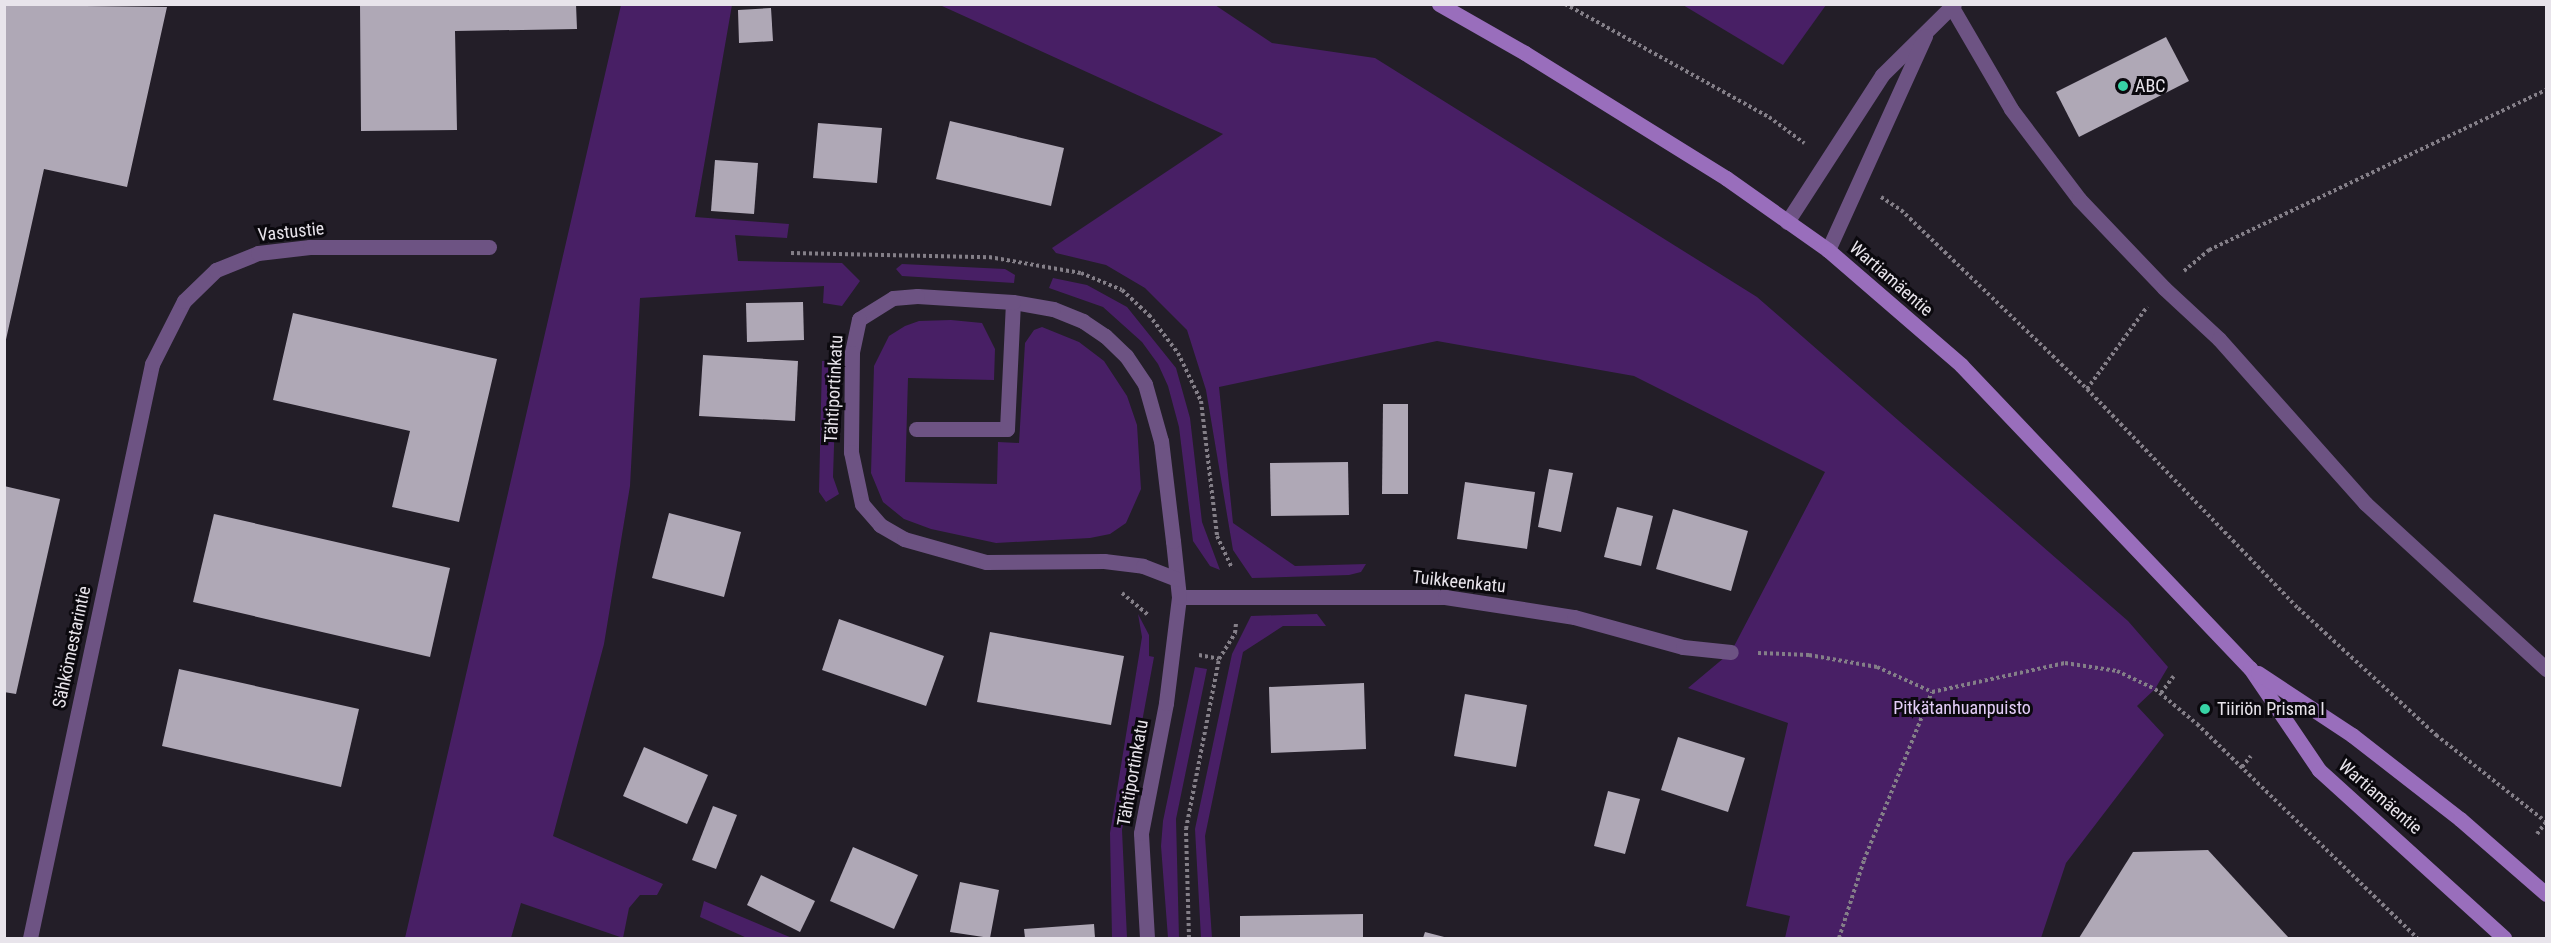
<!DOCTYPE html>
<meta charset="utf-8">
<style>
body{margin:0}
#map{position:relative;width:2551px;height:943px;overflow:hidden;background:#231e28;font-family:"Roboto Condensed",sans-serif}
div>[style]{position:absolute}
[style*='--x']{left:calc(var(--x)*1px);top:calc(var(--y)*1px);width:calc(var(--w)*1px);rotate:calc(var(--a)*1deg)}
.green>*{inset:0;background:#481f65}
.building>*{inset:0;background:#afa8b6}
.path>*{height:4px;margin-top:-2px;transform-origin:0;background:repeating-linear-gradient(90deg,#847f88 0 3px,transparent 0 6px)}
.lane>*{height:15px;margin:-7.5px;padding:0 7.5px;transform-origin:7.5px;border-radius:7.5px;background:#6d5383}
.street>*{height:15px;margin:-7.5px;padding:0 7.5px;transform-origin:7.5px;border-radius:7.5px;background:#6d5383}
.secondary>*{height:15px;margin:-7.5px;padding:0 7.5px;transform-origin:7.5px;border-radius:7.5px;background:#996ebc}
.dots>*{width:16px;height:16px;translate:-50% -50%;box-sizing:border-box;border:3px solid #0b090e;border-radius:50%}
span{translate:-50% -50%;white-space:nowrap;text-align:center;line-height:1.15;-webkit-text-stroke:6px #0b090e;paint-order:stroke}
.poi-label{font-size:18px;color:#e8e4eb}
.left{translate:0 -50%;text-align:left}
.street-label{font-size:18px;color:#e8e4eb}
.park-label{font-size:18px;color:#e4cef8}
.frame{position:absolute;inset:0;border:6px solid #e8e4eb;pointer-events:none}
</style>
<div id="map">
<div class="green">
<i style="clip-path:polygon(621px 5px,732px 5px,695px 217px,789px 224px,787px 238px,735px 235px,738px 261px,842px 263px,860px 281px,842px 306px,823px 303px,824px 286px,640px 298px,630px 486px,604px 644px,553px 836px,663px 884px,657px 895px,640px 895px,629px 908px,623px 938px,521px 903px,511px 938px,405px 938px)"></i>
<i style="clip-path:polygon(916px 5px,1215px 5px,1272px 43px,1375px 58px,1757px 297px,2128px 621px,2168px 667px,2155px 689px,2137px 706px,2164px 735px,2066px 863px,2041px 938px,1785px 938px,1790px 916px,1746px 906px,1788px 723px,1688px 688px,1731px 652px,1825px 472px,1634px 376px,1437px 341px,1219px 387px,1233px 523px,1295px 566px,1366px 564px,1361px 572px,1349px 575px,1252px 578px,1233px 550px,1206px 390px,1187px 330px,1145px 288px,1106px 265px,1056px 253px,1052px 248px,1223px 134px,942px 6px)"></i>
<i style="clip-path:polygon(1683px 5px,1826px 5px,1783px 65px)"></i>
<i style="clip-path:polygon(902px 264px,1005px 269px,1015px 275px,1014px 283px,902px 276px,896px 269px)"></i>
<i style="clip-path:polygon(1053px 278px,1087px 285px,1127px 307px,1176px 368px,1190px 418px,1202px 522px,1220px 570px,1210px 566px,1193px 541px,1179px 427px,1168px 386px,1158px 364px,1142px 342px,1103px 307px,1049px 288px)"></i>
<i style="clip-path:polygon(951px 320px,982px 323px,995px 349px,994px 380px,908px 378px,905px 482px,997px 484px,998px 442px,1019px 443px,1025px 343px,1034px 330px,1042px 327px,1079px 342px,1104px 361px,1127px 396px,1137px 425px,1141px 489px,1126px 523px,1110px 534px,1090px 538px,996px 543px,931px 529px,904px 519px,883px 502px,871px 473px,874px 366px,889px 336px,905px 326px,919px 321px)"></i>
<i style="clip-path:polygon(822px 361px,833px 361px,832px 384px,836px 385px,833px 477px,839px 494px,826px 502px,819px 492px)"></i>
<i style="clip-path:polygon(1138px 614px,1149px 635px,1149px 656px,1154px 657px,1122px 830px,1127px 938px,1112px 938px,1110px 833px,1142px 637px)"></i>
<i style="clip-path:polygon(1317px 614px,1326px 626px,1283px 626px,1243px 652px,1205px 836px,1212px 938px,1201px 938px,1195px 829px,1232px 654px,1251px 616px)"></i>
<i style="clip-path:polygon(1195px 667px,1207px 669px,1176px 819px,1179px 938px,1168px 938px,1161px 846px,1163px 821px)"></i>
<i style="clip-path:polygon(704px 901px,792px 938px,747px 938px,700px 917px)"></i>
</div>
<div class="building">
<i style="clip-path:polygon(360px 4px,576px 4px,577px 29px,455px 31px,457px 130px,361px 131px)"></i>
<i style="clip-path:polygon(4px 5px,167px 7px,127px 187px,44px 169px,5px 344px)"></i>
<i style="clip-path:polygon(771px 8px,773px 41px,739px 43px,738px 10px)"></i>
<i style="clip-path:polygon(2166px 37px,2189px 81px,2079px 137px,2056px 92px)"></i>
<i style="clip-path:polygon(950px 121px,1064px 148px,1051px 206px,936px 179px)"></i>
<i style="clip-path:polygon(818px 123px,882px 128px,877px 183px,813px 178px)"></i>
<i style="clip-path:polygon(715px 160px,758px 163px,754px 214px,711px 211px)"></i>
<i style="clip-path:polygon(803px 302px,804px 340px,747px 342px,746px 303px)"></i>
<i style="clip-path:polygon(293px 313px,497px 359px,459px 522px,392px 507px,410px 431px,273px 400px)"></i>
<i style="clip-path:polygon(703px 355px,798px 361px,795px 421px,699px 416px)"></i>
<i style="clip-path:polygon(1383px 404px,1408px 404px,1408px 494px,1382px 494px)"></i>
<i style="clip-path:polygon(1348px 462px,1349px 515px,1271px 516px,1270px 463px)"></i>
<i style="clip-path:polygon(1549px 469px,1573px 473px,1561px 532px,1538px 527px)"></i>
<i style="clip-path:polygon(1465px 482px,1535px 492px,1527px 549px,1457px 539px)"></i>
<i style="clip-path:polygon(4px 486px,60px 499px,16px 694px,4px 692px)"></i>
<i style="clip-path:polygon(1617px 507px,1653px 516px,1641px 566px,1604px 557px)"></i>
<i style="clip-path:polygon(1673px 509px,1748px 531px,1731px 591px,1656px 569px)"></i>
<i style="clip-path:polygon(669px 513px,741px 532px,724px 597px,652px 578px)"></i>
<i style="clip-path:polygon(214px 514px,450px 568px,430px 657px,193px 602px)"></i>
<i style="clip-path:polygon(839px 619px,944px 656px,926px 706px,822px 670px)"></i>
<i style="clip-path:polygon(990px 632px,1124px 656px,1111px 725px,977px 702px)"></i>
<i style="clip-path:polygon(179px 669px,359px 709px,341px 787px,162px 746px)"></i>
<i style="clip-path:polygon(1364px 683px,1366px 749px,1271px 753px,1269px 687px)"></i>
<i style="clip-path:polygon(1465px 694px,1527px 705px,1516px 767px,1454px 756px)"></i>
<i style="clip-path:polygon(1678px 737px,1745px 758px,1728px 812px,1661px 790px)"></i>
<i style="clip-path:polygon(644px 747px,708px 775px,687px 824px,623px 796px)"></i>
<i style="clip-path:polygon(1608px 791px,1640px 799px,1625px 854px,1594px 846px)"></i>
<i style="clip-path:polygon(713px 806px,737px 815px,716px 869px,692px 860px)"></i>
<i style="clip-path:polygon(853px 847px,918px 875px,894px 929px,830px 901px)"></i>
<i style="clip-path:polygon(2208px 850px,2289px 938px,2079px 938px,2133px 852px)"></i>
<i style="clip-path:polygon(761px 875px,815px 901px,800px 932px,747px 905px)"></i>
<i style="clip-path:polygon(960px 882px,999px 890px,990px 938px,950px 932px)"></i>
<i style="clip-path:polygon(1363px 914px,1363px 938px,1240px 938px,1240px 916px)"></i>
<i style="clip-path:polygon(1094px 924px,1095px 938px,1025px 938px,1024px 929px)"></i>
<i style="clip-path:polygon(1425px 932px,1448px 938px,1423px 938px)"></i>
</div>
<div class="path">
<i style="--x:1565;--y:4;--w:233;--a:29"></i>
<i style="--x:1769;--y:117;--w:44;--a:36.6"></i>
<i style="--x:1881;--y:197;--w:24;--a:33"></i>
<i style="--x:1901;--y:210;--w:258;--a:43.9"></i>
<i style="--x:2087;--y:389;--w:304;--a:46.1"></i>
<i style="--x:2298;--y:608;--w:188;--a:42.6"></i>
<i style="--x:2436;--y:735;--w:140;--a:38.3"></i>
<i style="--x:791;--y:253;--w:198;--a:1.2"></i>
<i style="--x:989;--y:257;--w:93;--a:9.9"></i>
<i style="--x:1081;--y:273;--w:44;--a:22.5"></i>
<i style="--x:1122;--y:290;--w:37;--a:43"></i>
<i style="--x:1149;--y:315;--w:48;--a:52.7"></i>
<i style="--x:1178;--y:353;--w:53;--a:64.4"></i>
<i style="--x:1201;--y:401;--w:136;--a:83.2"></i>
<i style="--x:1217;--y:536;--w:35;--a:65"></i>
<i style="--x:2184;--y:271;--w:33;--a:-40"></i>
<i style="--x:2209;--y:250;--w:373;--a:-25.4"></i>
<i style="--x:2087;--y:389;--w:102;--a:-53.8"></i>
<i style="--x:1122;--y:593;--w:34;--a:40"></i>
<i style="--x:1758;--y:653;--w:51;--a:2.2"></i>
<i style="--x:1809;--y:655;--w:69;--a:10"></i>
<i style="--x:1877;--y:667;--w:60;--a:24.4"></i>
<i style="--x:1932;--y:692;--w:136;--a:-12.3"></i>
<i style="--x:2065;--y:663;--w:53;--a:8.7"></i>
<i style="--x:2117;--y:671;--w:42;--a:25.3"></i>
<i style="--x:2155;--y:689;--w:55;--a:39.8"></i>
<i style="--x:2197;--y:724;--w:307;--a:44.2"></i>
<i style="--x:1199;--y:655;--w:20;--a:11"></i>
<i style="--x:2161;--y:693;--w:21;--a:-53"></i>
<i style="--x:2242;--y:767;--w:14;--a:-51"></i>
<i style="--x:2537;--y:834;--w:15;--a:-53"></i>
<i style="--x:1189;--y:938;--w:109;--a:-91.6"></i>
<i style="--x:1186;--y:829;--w:173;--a:-79"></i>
<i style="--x:1219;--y:659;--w:31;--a:-58"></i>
<i style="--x:1235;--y:633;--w:10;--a:-84"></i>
<i style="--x:1839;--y:938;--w:82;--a:-72.2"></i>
<i style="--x:1864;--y:860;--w:181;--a:-68"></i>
</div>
<div class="lane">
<i style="--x:1950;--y:4;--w:121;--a:59.8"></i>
<i style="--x:2011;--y:109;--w:113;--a:52.9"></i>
<i style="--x:2079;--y:199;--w:123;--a:46.3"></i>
<i style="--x:2164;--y:288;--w:75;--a:42.8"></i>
<i style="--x:2219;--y:339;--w:220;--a:48.3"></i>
<i style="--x:2365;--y:503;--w:246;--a:42.5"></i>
<i style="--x:1787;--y:222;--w:175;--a:-57.1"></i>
<i style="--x:1882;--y:75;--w:101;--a:-44.6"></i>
<i style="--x:1828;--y:250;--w:235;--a:-65.6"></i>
<i style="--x:916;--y:429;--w:91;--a:0"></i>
<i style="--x:1007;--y:429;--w:127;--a:-87.3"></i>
</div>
<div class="street">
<i style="--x:1179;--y:597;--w:266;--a:0"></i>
<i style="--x:1445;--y:597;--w:131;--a:8.8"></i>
<i style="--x:1574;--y:617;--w:113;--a:15.4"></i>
<i style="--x:1683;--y:647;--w:48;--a:5.9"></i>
<i style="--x:30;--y:938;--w:587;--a:-78"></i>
<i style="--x:152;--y:364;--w:71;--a:-63.1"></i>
<i style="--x:184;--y:301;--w:45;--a:-44.1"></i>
<i style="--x:216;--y:270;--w:45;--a:-22"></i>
<i style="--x:258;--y:253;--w:52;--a:-6.6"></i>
<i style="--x:310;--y:247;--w:179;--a:0"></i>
<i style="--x:1147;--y:938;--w:105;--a:-93.3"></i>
<i style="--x:1141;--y:833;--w:132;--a:-79.1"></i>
<i style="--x:1166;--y:703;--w:107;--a:-83"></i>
<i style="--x:1179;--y:597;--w:56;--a:-96.1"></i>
<i style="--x:1173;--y:541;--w:101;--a:-96.8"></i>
<i style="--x:1161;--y:441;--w:59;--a:-105.7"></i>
<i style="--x:1145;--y:384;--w:34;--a:-124"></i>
<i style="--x:1126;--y:356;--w:29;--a:-136"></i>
<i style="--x:1105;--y:336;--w:27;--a:-146"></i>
<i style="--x:1083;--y:321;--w:32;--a:-158"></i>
<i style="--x:1053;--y:309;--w:41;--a:-170.1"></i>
<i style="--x:1013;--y:302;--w:96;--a:-176.4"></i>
<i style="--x:917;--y:296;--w:24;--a:175"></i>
<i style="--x:893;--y:298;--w:40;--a:148"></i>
<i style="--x:859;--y:319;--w:35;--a:102"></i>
<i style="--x:852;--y:353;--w:99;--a:90.6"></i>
<i style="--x:851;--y:452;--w:53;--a:78.1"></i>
<i style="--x:862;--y:504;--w:28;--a:49"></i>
<i style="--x:880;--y:525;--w:28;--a:30"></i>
<i style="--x:904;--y:539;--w:85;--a:15.7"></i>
<i style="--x:986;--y:562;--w:118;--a:-0.5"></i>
<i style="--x:1104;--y:561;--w:39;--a:7"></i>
<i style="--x:1143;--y:566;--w:36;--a:21"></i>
</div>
<div class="secondary">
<i style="--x:1439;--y:4;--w:99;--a:29.7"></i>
<i style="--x:1525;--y:53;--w:237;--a:31.9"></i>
<i style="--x:1726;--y:178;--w:125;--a:35.2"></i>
<i style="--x:1828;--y:250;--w:176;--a:40.8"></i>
<i style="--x:1961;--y:365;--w:419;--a:46.4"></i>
<i style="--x:2250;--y:668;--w:123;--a:55.9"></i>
<i style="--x:2319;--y:770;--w:250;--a:42.2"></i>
<i style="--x:2258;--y:673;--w:113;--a:33.4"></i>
<i style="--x:2352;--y:735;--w:137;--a:37.9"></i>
<i style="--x:2460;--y:819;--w:114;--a:41.1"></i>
</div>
<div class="dots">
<i style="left:2123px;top:86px;background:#37d4a6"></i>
<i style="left:2205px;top:709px;background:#37d4a6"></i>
</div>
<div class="poi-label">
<span class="left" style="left:2135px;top:86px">ABC</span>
<span class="left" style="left:2217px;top:709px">Tiiriön Prisma I</span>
</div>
<div class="street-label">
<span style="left:291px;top:232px;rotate:-6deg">Vastustie</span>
<span style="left:1891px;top:279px;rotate:41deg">Wartiamäentie</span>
<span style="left:834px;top:389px;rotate:-87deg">Tähtiportinkatu</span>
<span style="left:1459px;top:582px;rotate:6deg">Tuikkeenkatu</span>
<span style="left:72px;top:647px;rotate:-78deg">Sähkömestarintie</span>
<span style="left:1133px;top:773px;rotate:-80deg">Tähtiportinkatu</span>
<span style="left:2380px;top:797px;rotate:41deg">Wartiamäentie</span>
</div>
<div class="park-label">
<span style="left:1962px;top:708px">Pitkätanhuanpuisto</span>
</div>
<div class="frame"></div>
</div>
